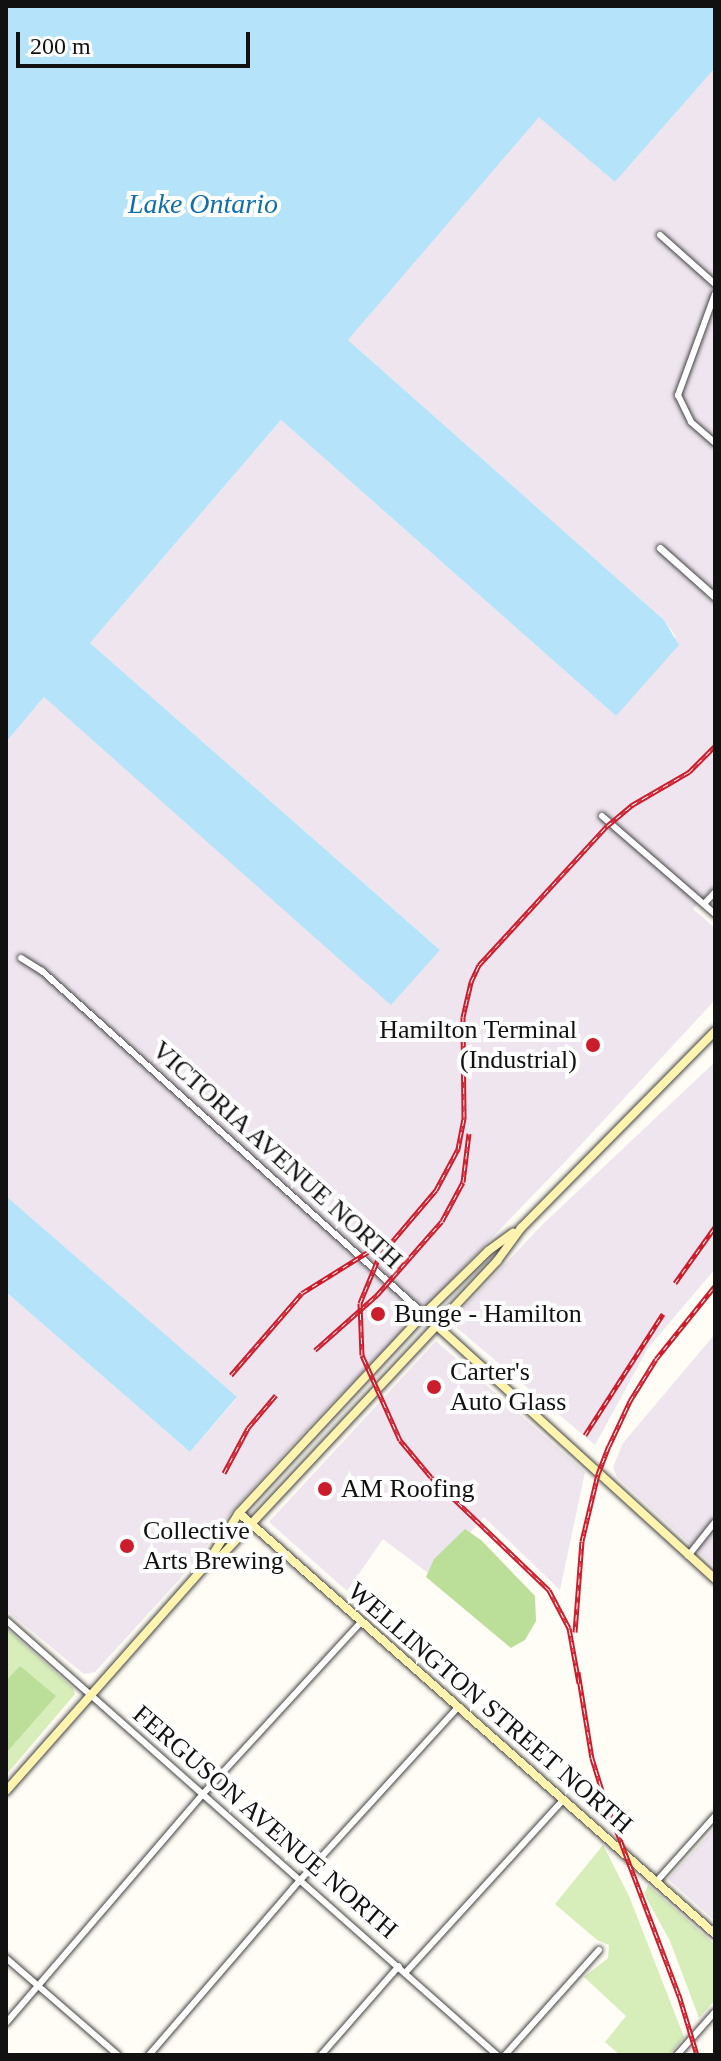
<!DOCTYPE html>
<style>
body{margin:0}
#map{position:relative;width:721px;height:2061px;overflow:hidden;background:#fffdf5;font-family:Georgia,serif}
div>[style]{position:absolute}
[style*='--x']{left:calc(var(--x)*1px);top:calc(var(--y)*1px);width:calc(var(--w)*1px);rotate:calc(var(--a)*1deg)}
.industrial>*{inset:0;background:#eee5ef}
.green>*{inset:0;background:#d7edba}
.forest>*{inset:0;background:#bbdf98}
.water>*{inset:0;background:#b5e3fa}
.roads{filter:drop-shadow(0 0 2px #444) drop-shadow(0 0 2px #444)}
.minor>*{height:6px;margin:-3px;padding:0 3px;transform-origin:3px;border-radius:3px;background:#fff}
.tertiary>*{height:7px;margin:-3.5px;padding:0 3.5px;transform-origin:3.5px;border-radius:3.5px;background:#fff}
.secondary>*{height:8px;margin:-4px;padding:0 4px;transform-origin:4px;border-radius:4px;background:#fff3b0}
.rail>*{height:5px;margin-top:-2.5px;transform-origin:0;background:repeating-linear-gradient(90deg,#fff 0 6px,#cc1d2d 0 12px);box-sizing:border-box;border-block:2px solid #cc1d2d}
.dots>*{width:22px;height:22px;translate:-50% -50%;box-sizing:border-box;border:4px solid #fff;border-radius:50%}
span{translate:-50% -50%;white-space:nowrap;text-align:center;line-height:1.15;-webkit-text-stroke:8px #fff;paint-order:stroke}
.poi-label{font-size:26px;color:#111}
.right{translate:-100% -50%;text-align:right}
.left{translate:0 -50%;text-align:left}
.street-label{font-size:26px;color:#111}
.water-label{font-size:28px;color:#0f6fad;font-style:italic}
.frame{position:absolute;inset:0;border:8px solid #111;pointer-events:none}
.scale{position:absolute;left:16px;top:32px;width:234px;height:36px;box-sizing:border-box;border:4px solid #111;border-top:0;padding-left:10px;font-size:24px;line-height:28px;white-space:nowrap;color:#111;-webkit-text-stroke:6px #fff;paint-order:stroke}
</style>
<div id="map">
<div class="industrial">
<i style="clip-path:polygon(715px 68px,715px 585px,706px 596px,715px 604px,715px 885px,693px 909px,715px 928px,715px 1000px,564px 1163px,291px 1446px,228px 1516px,197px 1560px,95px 1672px,84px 1674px,6px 1610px,6px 1292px,190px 1452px,237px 1398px,6px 1196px,6px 742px,44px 697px,392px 1004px,439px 949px,90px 643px,281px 420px,616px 716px,676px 637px,664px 620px,348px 340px,539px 116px,615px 182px)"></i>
<i style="clip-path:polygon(715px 1062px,715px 1269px,648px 1348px,595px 1445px,457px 1328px,457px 1315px,542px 1225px)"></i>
<i style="clip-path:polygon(715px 1334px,715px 1567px,617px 1477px,613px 1467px,623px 1443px)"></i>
<i style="clip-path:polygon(436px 1341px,585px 1472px,560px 1590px,484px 1517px,432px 1576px,383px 1539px,347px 1591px,269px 1522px)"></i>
<i style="clip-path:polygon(715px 1828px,715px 1921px,668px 1879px)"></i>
</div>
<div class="green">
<i style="clip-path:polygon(6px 1628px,73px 1688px,75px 1694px,6px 1775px)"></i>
<i style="clip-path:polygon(603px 1845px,629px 1896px,684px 2037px,669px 2055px,620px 2055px,605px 2042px,626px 2016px,584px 1977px,608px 1958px,609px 1945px,597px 1940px,555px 1904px)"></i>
<i style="clip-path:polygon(648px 1885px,715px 1945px,715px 2000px,699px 2018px,670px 1941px,644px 1894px)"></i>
</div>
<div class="forest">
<i style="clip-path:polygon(465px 1529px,481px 1540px,535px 1596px,536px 1621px,525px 1640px,511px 1648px,426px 1577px,434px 1559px)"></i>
<i style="clip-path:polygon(20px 1666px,56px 1696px,6px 1753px,6px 1681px)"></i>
</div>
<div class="water">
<i style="clip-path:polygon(6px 6px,715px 6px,715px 68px,615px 182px,539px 117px,348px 340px,664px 620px,679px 645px,616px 716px,281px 420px,90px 643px,440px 950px,391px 1005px,44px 697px,6px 742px)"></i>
<i style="clip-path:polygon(6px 1196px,237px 1397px,190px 1452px,6px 1292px)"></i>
</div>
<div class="roads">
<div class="minor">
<i style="--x:660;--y:235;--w:74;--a:41.7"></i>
<i style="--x:715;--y:294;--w:108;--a:110.1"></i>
<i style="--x:678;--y:395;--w:30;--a:64"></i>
<i style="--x:691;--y:422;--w:32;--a:41"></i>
<i style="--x:602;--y:816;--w:150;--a:40.9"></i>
<i style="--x:704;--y:904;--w:16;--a:-47"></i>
<i style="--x:21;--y:958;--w:25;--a:32"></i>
<i style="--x:42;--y:971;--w:513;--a:41.92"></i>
<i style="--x:688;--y:1556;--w:43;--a:-51.5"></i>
<i style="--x:6;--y:1620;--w:656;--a:41.54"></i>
<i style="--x:656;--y:1882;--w:89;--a:-48.2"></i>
<i style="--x:6;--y:1958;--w:148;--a:40.9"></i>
<i style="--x:406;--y:1972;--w:234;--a:-47.6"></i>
<i style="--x:6;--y:2023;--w:301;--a:-49.3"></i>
<i style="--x:202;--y:1795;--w:235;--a:-47.4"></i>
<i style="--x:149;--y:2055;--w:221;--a:-49.2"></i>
<i style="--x:293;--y:1888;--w:245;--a:-47.6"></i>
<i style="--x:321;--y:2055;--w:118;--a:-48.8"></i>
<i style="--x:505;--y:2055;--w:141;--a:-48.2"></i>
<i style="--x:677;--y:2055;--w:57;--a:-48.5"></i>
</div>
<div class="tertiary">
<i style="--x:660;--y:548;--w:74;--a:41.7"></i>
</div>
<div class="secondary">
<i style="--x:424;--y:1314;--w:394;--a:42.3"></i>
<i style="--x:239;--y:1513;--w:635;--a:41.49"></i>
<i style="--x:208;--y:1562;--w:58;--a:-57.7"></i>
<i style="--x:239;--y:1513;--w:109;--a:-47.2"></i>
<i style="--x:313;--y:1433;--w:163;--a:-47"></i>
<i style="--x:424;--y:1314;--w:90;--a:-44.5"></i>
<i style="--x:488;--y:1251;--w:31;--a:-36"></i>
<i style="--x:6;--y:1791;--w:305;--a:-48.5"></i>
<i style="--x:208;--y:1563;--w:16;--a:-30"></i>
<i style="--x:222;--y:1555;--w:403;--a:-46.9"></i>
<i style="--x:497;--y:1261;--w:41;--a:-54"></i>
<i style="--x:521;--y:1228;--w:276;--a:-45.4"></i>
</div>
</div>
<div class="rail">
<i style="--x:675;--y:1283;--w:69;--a:-54.5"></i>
<i style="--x:315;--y:1350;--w:83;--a:-41.6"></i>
<i style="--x:377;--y:1295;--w:98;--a:-48.7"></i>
<i style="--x:442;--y:1221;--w:44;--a:-61.7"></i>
<i style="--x:463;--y:1182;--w:49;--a:-83"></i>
<i style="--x:231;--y:1375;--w:108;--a:-49.1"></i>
<i style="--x:302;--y:1293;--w:100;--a:-31.9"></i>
<i style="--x:585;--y:1435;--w:144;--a:-57.2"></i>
<i style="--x:224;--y:1473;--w:51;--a:-61.9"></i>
<i style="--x:248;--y:1428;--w:43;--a:-49.7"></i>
<i style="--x:575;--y:1632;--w:91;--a:-85.6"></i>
<i style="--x:582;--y:1541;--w:69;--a:-76.6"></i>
<i style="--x:598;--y:1474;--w:30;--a:-69"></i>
<i style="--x:609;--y:1446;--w:50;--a:-65"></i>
<i style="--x:630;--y:1401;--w:49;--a:-58.2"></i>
<i style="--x:656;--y:1359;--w:94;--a:-51.1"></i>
<i style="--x:578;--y:1672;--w:87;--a:80.8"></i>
<i style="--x:592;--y:1758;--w:41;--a:72.9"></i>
<i style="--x:604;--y:1797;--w:212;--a:69.3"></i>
<i style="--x:679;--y:1995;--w:63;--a:73.3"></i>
<i style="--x:579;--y:1683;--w:56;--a:-100.3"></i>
<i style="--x:569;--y:1628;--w:43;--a:-117.8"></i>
<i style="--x:549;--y:1590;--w:163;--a:-136.2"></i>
<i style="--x:431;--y:1477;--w:48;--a:-130"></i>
<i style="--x:400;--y:1440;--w:93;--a:-114.1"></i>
<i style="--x:362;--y:1355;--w:52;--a:-92.2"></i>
<i style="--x:360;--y:1303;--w:50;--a:-67.6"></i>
<i style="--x:379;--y:1257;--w:88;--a:-49.6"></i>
<i style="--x:436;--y:1190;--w:47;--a:-61.8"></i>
<i style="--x:458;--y:1149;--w:33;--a:-79"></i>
<i style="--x:464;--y:1117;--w:100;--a:-90.6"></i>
<i style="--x:463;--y:1017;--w:36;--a:-77"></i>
<i style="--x:471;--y:982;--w:19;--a:-65"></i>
<i style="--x:479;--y:965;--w:189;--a:-47.4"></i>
<i style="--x:607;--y:826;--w:33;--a:-40"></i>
<i style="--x:632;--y:805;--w:66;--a:-30.1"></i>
<i style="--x:689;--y:772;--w:37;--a:-45"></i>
</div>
<div class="dots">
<i style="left:593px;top:1045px;background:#cc1d2d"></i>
<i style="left:378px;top:1314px;background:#cc1d2d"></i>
<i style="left:434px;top:1387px;background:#cc1d2d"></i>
<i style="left:325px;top:1489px;background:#cc1d2d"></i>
<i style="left:127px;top:1546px;background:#cc1d2d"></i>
</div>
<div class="poi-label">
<span class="right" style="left:577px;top:1045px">Hamilton Terminal<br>(Industrial)</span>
<span class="left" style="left:394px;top:1314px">Bunge - Hamilton</span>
<span class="left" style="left:450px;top:1387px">Carter's<br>Auto Glass</span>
<span class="left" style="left:341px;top:1489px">AM Roofing</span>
<span class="left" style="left:143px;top:1546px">Collective<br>Arts Brewing</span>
</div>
<div class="street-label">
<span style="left:277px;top:1155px;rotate:42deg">VICTORIA AVENUE NORTH</span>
<span style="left:490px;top:1708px;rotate:41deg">WELLINGTON STREET NORTH</span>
<span style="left:265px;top:1822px;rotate:41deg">FERGUSON AVENUE NORTH</span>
</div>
<div class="water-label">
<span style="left:203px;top:204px">Lake Ontario</span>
</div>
<div class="frame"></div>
<div class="scale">200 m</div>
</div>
